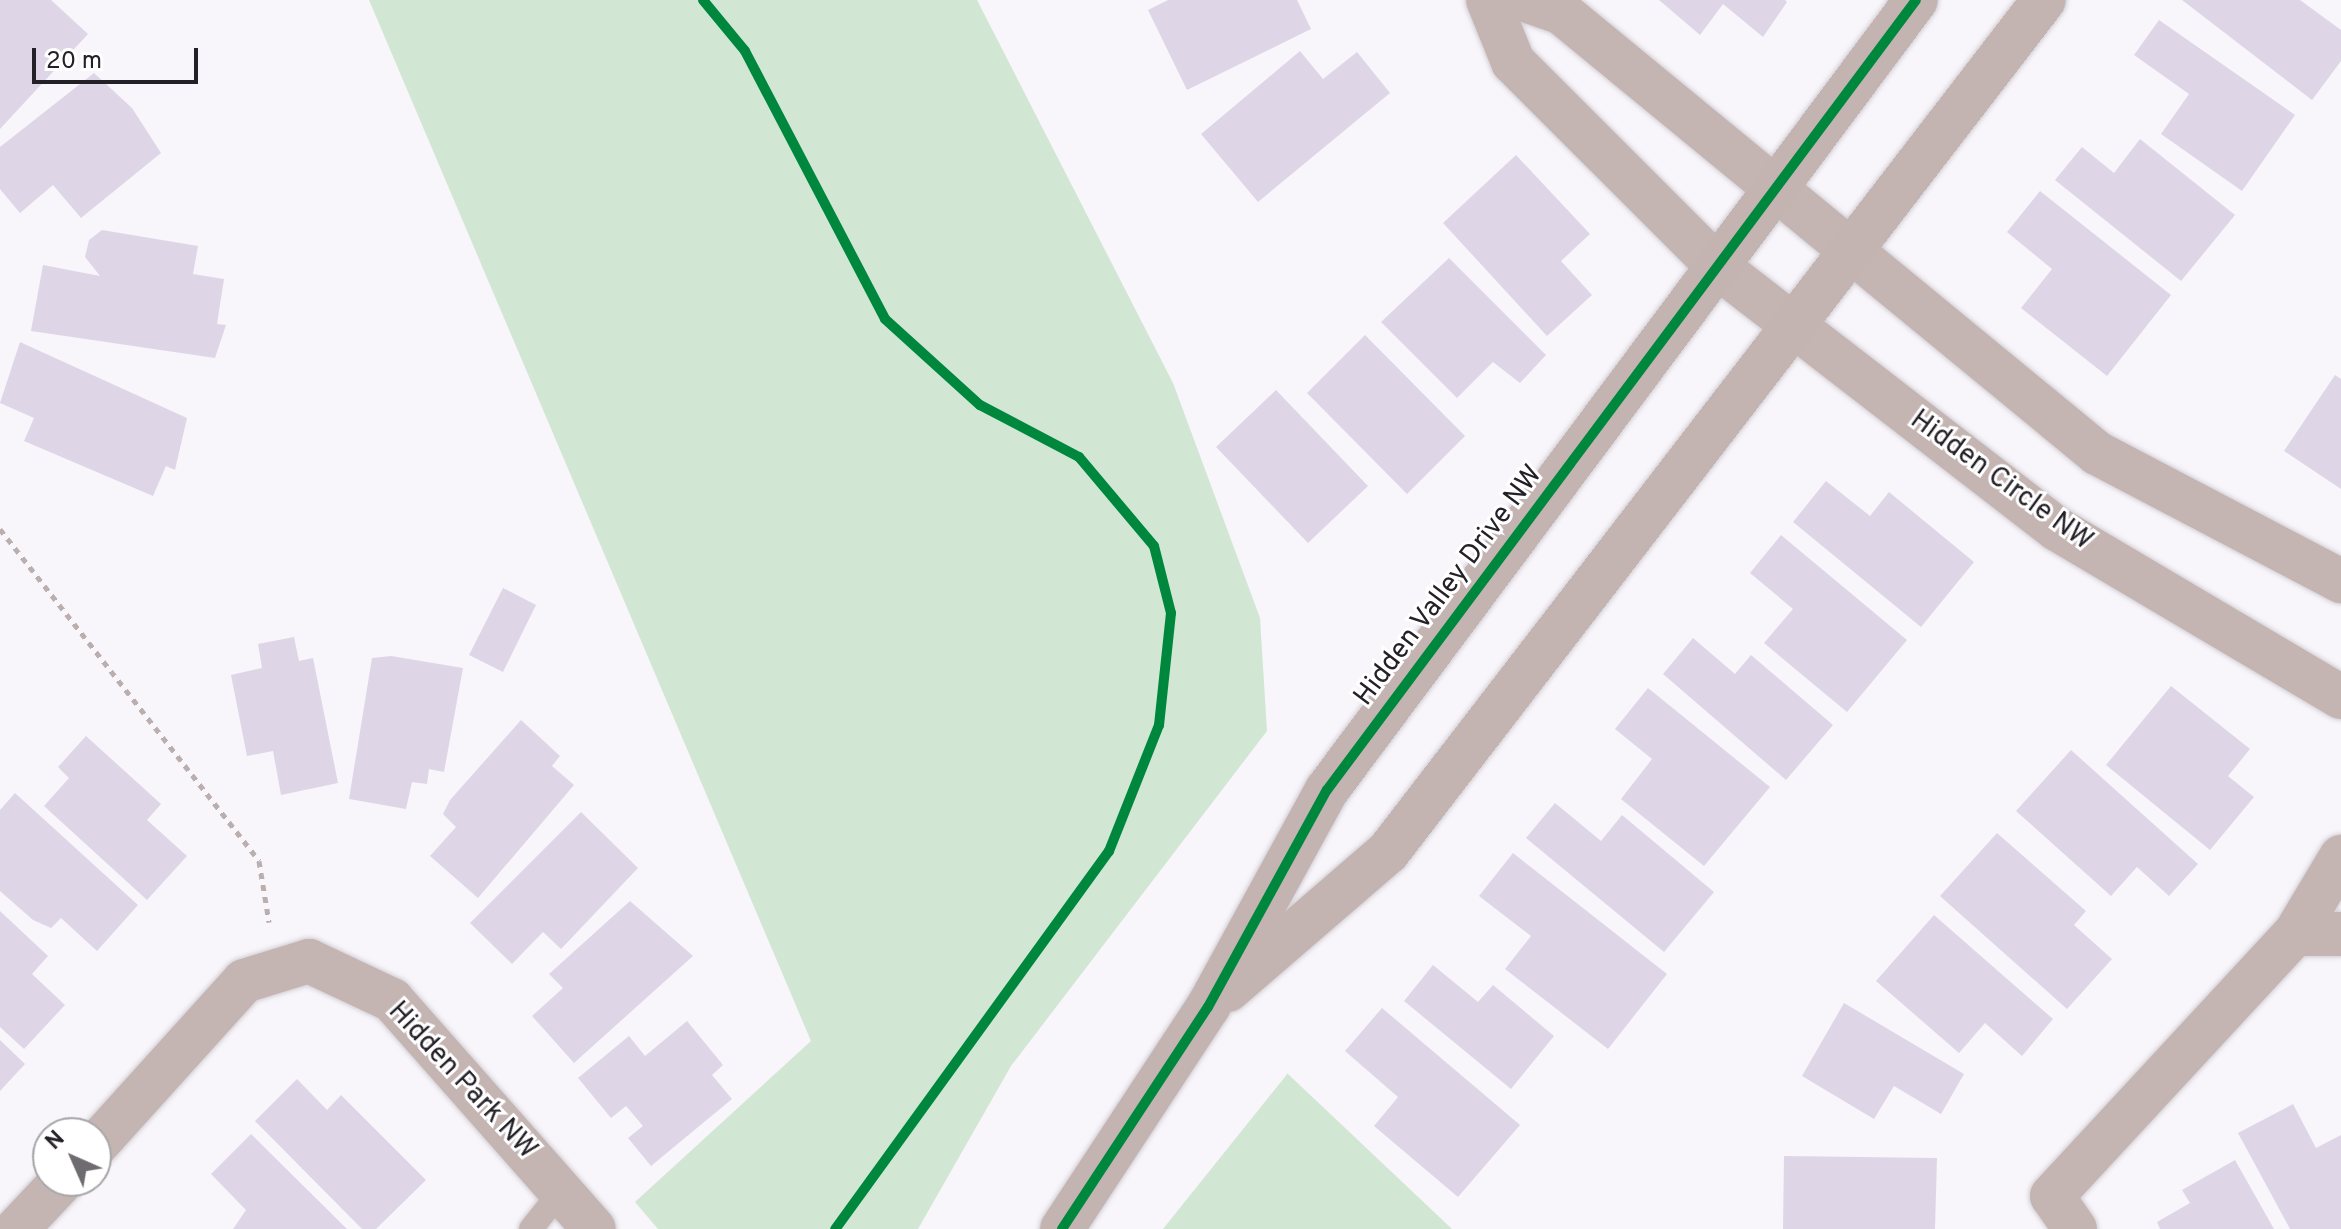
<!DOCTYPE html>
<style>
body{margin:0}
#map{position:relative;width:2341px;height:1229px;overflow:hidden;background:#f8f5fb;font-family:Overpass,sans-serif}
div>[style]{position:absolute}
[style*='--x']{left:calc(var(--x)*1px);top:calc(var(--y)*1px);width:calc(var(--w)*1px);rotate:calc(var(--a)*1deg)}
.green>*{inset:0;background:#d1e7d3}
.building>*{inset:0;background:#ded6e6}
.path>*{height:5px;margin-top:-2.5px;transform-origin:0;background:repeating-linear-gradient(90deg,#baafae 0 6px,transparent 0 12px)}
.roads{filter:drop-shadow(0 0 2px #d2cfd4) drop-shadow(0 0 2px #d2cfd4)}
.lane>*{height:24px;margin:-12px;padding:0 12px;transform-origin:12px;border-radius:12px;background:#c4b5b3}
.street>*{height:44px;margin:-22px;padding:0 22px;transform-origin:22px;border-radius:22px;background:#c4b5b3}
.secondary>*{height:44px;margin:-22px;padding:0 22px;transform-origin:22px;border-radius:22px;background:#c3b4b2}
.cycleway>*{height:10px;margin:-5px;padding:0 5px;transform-origin:5px;border-radius:5px;background:#00873e}
span{translate:-50% -50%;white-space:nowrap;text-align:center;line-height:1.15;-webkit-text-stroke:6px #fff;paint-order:stroke}
.street-label{font-size:28px;color:#242027}
.north{position:absolute;left:32px;top:1117px;width:80px;height:80px;box-sizing:border-box;background:#fff;border:2px solid #a7a6a9;border-radius:50%;rotate:315deg;font-size:22px;font-weight:700;line-height:32px;text-align:center;color:#242027}
.north::after{content:'';display:block;margin:auto;width:28px;height:36px;background:#6e6b71;clip-path:polygon(50% 0,100% 100%,50% 72%,0 100%)}
.scale{position:absolute;left:32px;top:48px;width:166px;height:36px;box-sizing:border-box;border:4px solid #242027;border-top:0;padding-left:10px;font-size:24px;line-height:28px;white-space:nowrap;color:#242027;-webkit-text-stroke:6px #fff;paint-order:stroke}
</style>
<div id="map">
<div class="green">
<i style="clip-path:polygon(369px 0,977px 0,1173px 383px,1260px 618px,1267px 731px,1011px 1066px,918px 1229px,658px 1229px,635px 1202px,811px 1041px)"></i>
<i style="clip-path:polygon(1288px 1073px,1288px 1074px,1452px 1229px,1163px 1229px)"></i>
</div>
<div class="building">
<i style="clip-path:polygon(0 0,51px 0,88px 34px,0 129px)"></i>
<i style="clip-path:polygon(1168px 0,1297px 0,1311px 29px,1187px 90px,1148px 10px)"></i>
<i style="clip-path:polygon(1659px 0,1785px 0,1787px 2px,1763px 37px,1723px 4px,1700px 35px)"></i>
<i style="clip-path:polygon(2182px 0,2300px 0,2341px 30px,2341px 61px,2312px 100px)"></i>
<i style="clip-path:polygon(2159px 20px,2295px 115px,2242px 191px,2161px 134px,2189px 94px,2134px 55px)"></i>
<i style="clip-path:polygon(1300px 51px,1323px 79px,1357px 52px,1390px 93px,1258px 202px,1201px 134px)"></i>
<i style="clip-path:polygon(94px 73px,132px 108px,161px 153px,81px 218px,53px 185px,20px 213px,0 189px,0 147px)"></i>
<i style="clip-path:polygon(2140px 139px,2235px 215px,2181px 281px,2055px 180px,2082px 147px,2114px 173px)"></i>
<i style="clip-path:polygon(1516px 155px,1590px 234px,1561px 261px,1592px 295px,1547px 336px,1443px 223px)"></i>
<i style="clip-path:polygon(2040px 191px,2171px 295px,2107px 376px,2021px 308px,2052px 269px,2007px 232px)"></i>
<i style="clip-path:polygon(102px 230px,198px 246px,193px 274px,224px 279px,217px 324px,226px 325px,215px 358px,31px 331px,43px 265px,100px 276px,85px 257px,89px 240px)"></i>
<i style="clip-path:polygon(1449px 258px,1546px 355px,1520px 383px,1493px 362px,1457px 398px,1381px 322px)"></i>
<i style="clip-path:polygon(1365px 335px,1465px 436px,1407px 494px,1307px 393px)"></i>
<i style="clip-path:polygon(20px 342px,187px 418px,175px 470px,166px 466px,153px 496px,24px 441px,34px 418px,0 403px)"></i>
<i style="clip-path:polygon(2335px 375px,2341px 379px,2341px 489px,2284px 451px)"></i>
<i style="clip-path:polygon(1276px 390px,1368px 486px,1308px 543px,1216px 447px)"></i>
<i style="clip-path:polygon(1826px 481px,1870px 516px,1889px 492px,1974px 562px,1921px 627px,1793px 522px)"></i>
<i style="clip-path:polygon(1781px 535px,1907px 640px,1847px 712px,1764px 643px,1793px 609px,1750px 573px)"></i>
<i style="clip-path:polygon(503px 588px,536px 605px,503px 672px,469px 655px)"></i>
<i style="clip-path:polygon(294px 637px,299px 661px,313px 658px,338px 783px,281px 795px,273px 751px,247px 756px,231px 675px,262px 668px,258px 644px)"></i>
<i style="clip-path:polygon(1693px 638px,1735px 674px,1751px 655px,1833px 725px,1786px 780px,1663px 674px)"></i>
<i style="clip-path:polygon(391px 656px,463px 668px,444px 772px,429px 769px,427px 784px,412px 782px,406px 809px,349px 799px,372px 658px)"></i>
<i style="clip-path:polygon(2171px 686px,2250px 749px,2228px 776px,2254px 797px,2210px 850px,2106px 765px)"></i>
<i style="clip-path:polygon(1648px 688px,1770px 787px,1704px 866px,1621px 799px,1652px 759px,1615px 729px)"></i>
<i style="clip-path:polygon(521px 720px,560px 756px,552px 766px,574px 785px,478px 898px,430px 856px,456px 827px,443px 814px,450px 800px)"></i>
<i style="clip-path:polygon(86px 736px,161px 804px,147px 820px,187px 856px,147px 900px,44px 806px,69px 778px,58px 767px)"></i>
<i style="clip-path:polygon(2071px 750px,2198px 864px,2169px 896px,2137px 867px,2111px 896px,2016px 811px)"></i>
<i style="clip-path:polygon(15px 793px,138px 905px,97px 951px,61px 918px,51px 928px,33px 920px,0 891px,0 810px)"></i>
<i style="clip-path:polygon(1555px 803px,1601px 841px,1622px 815px,1714px 892px,1664px 952px,1526px 838px)"></i>
<i style="clip-path:polygon(581px 812px,638px 868px,561px 949px,543px 932px,512px 964px,470px 923px)"></i>
<i style="clip-path:polygon(1997px 833px,2086px 911px,2074px 925px,2112px 959px,2067px 1009px,1940px 896px)"></i>
<i style="clip-path:polygon(1513px 853px,1667px 974px,1608px 1049px,1505px 969px,1531px 936px,1479px 896px)"></i>
<i style="clip-path:polygon(630px 901px,693px 956px,574px 1063px,532px 1016px,563px 988px,549px 974px)"></i>
<i style="clip-path:polygon(0 911px,48px 956px,32px 974px,65px 1005px,24px 1049px,0 1027px)"></i>
<i style="clip-path:polygon(1934px 915px,2053px 1019px,2022px 1056px,1985px 1023px,1959px 1053px,1876px 981px)"></i>
<i style="clip-path:polygon(1433px 965px,1478px 1002px,1493px 985px,1554px 1036px,1511px 1089px,1404px 1001px)"></i>
<i style="clip-path:polygon(1844px 1003px,1964px 1074px,1941px 1114px,1894px 1086px,1874px 1119px,1802px 1076px)"></i>
<i style="clip-path:polygon(1382px 1008px,1520px 1125px,1458px 1197px,1374px 1126px,1398px 1097px,1345px 1051px)"></i>
<i style="clip-path:polygon(687px 1021px,723px 1065px,712px 1075px,732px 1099px,651px 1166px,628px 1138px,643px 1126px,626px 1106px,611px 1118px,578px 1078px,629px 1036px,645px 1056px)"></i>
<i style="clip-path:polygon(0 1040px,25px 1064px,0 1091px)"></i>
<i style="clip-path:polygon(297px 1079px,327px 1110px,341px 1095px,426px 1180px,376px 1229px,362px 1229px,255px 1121px)"></i>
<i style="clip-path:polygon(2293px 1104px,2316px 1148px,2341px 1135px,2341px 1229px,2290px 1229px,2238px 1133px)"></i>
<i style="clip-path:polygon(251px 1134px,347px 1229px,233px 1229px,246px 1210px,211px 1174px)"></i>
<i style="clip-path:polygon(1784px 1156px,1937px 1158px,1935px 1229px,1783px 1229px)"></i>
<i style="clip-path:polygon(2235px 1160px,2274px 1229px,2160px 1229px,2157px 1222px,2190px 1203px,2182px 1190px)"></i>
</div>
<div class="path">
<i style="--x:0;--y:529;--w:421;--a:52"></i>
<i style="--x:259;--y:861;--w:62;--a:80.7"></i>
</div>
<div class="roads">
<div class="lane">
<i style="--x:531;--y:1229;--w:50;--a:-51.5"></i>
</div>
<div class="street">
<i style="--x:1488;--y:0;--w:67;--a:68"></i>
<i style="--x:1513;--y:62;--w:290;--a:45"></i>
<i style="--x:1718;--y:267;--w:428;--a:37.7"></i>
<i style="--x:2057;--y:529;--w:330;--a:30.6"></i>
<i style="--x:1525;--y:0;--w:39;--a:19"></i>
<i style="--x:1562;--y:13;--w:693;--a:39.43"></i>
<i style="--x:2097;--y:453;--w:276;--a:27.7"></i>
<i style="--x:2295;--y:934;--w:46;--a:0"></i>
<i style="--x:96;--y:1145;--w:221;--a:-47.9"></i>
<i style="--x:244;--y:981;--w:68;--a:-17.1"></i>
<i style="--x:309;--y:961;--w:92;--a:25.2"></i>
<i style="--x:392;--y:1000;--w:305;--a:48.6"></i>
<i style="--x:17;--y:1229;--w:66;--a:-46.8"></i>
<i style="--x:2075;--y:1229;--w:40;--a:-124.9"></i>
<i style="--x:2052;--y:1196;--w:357;--a:-47.2"></i>
<i style="--x:2295;--y:934;--w:90;--a:-59.1"></i>
</div>
<div class="secondary">
<i style="--x:1228;--y:990;--w:211;--a:-40.8"></i>
<i style="--x:1388;--y:852;--w:1075;--a:-52.41"></i>
<i style="--x:1062;--y:1229;--w:266;--a:-56.7"></i>
<i style="--x:1208;--y:1007;--w:247;--a:-61.3"></i>
<i style="--x:1327;--y:790;--w:985;--a:-53.29"></i>
</div>
</div>
<div class="cycleway">
<i style="--x:703;--y:0;--w:66;--a:50.5"></i>
<i style="--x:745;--y:51;--w:302;--a:62.4"></i>
<i style="--x:885;--y:319;--w:128;--a:42.2"></i>
<i style="--x:980;--y:405;--w:112;--a:27.7"></i>
<i style="--x:1079;--y:457;--w:116;--a:49.9"></i>
<i style="--x:1154;--y:546;--w:69;--a:75.8"></i>
<i style="--x:1171;--y:613;--w:113;--a:96.1"></i>
<i style="--x:1159;--y:725;--w:136;--a:111.6"></i>
<i style="--x:1109;--y:851;--w:467;--a:125.9"></i>
<i style="--x:1062;--y:1229;--w:266;--a:-56.7"></i>
<i style="--x:1208;--y:1007;--w:247;--a:-61.3"></i>
<i style="--x:1327;--y:790;--w:985;--a:-53.29"></i>
</div>
<div class="street-label">
<span style="left:2001px;top:481px;rotate:36deg">Hidden Circle NW</span>
<span style="left:1449px;top:586px;rotate:-53deg">Hidden Valley Drive NW</span>
<span style="left:462px;top:1081px;rotate:47deg">Hidden Park NW</span>
</div>
<div class="north">N</div>
<div class="scale">20 m</div>
</div>
